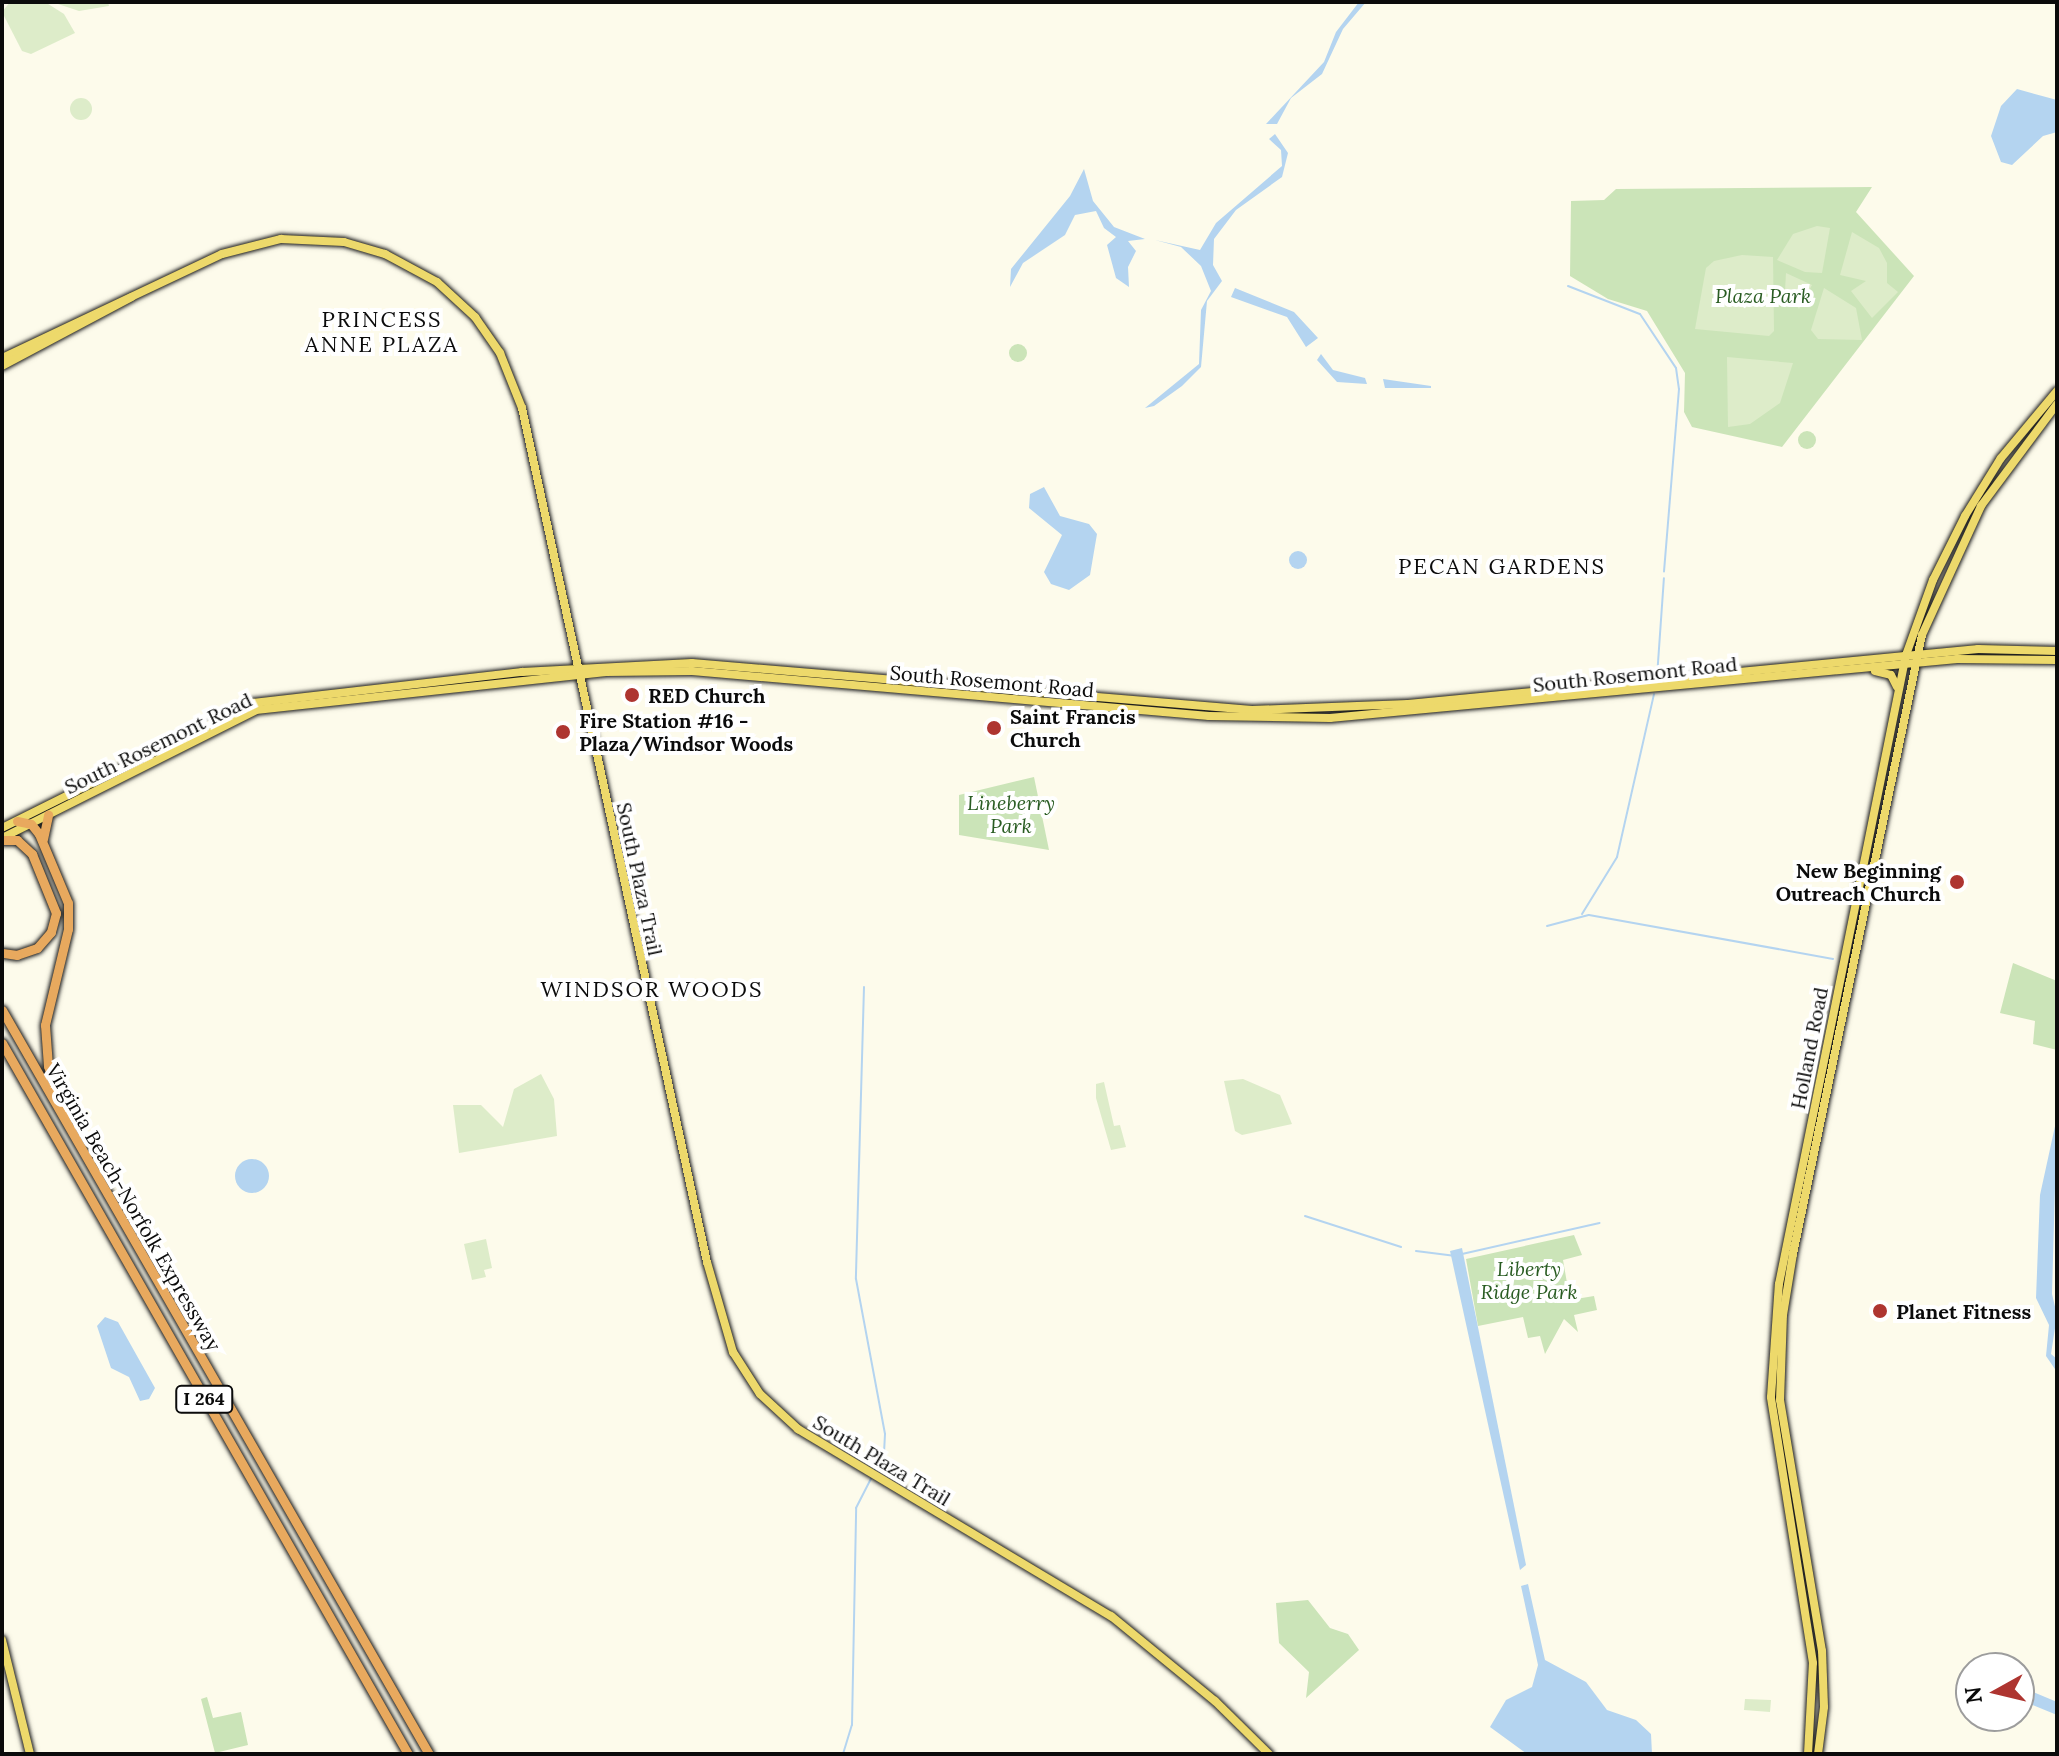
<!DOCTYPE html>
<style>
body{margin:0}
#map{position:relative;width:2059px;height:1756px;overflow:hidden;background:#fdfbeb;font-family:Lora,serif}
div>[style]{position:absolute}
[style*='--x']{left:calc(var(--x)*1px);top:calc(var(--y)*1px);width:calc(var(--w)*1px);rotate:calc(var(--a)*1deg)}
.green>*{inset:0;background:#cbe4b8}
.round{border-radius:50%}
.pitch>*{inset:0;background:#ddecc9}
.water>*{inset:0;background:#b4d4f0}
.stream>*{height:2px;margin:-1px;padding:0 1px;transform-origin:1px;border-radius:1px;background:#b4d4f0}
.roads{filter:drop-shadow(0 0 2px #1c1c1c) drop-shadow(0 0 2px #1c1c1c)}
.major>*{height:8px;margin:-4px;padding:0 4px;transform-origin:4px;border-radius:4px;background:#edd96b}
.highway>*{height:9px;margin:-4.5px;padding:0 4.5px;transform-origin:4.5px;border-radius:4.5px;background:#e8a95e}
.dots>*{width:22px;height:22px;translate:-50% -50%;box-sizing:border-box;border:4px solid #fff;border-radius:50%}
span{translate:-50% -50%;white-space:nowrap;text-align:center;line-height:1.15;-webkit-text-stroke:8px #fff;paint-order:stroke}
.shield-label span{padding:2px 6px;background:#fff;border:2px solid;border-radius:6px;-webkit-text-stroke-width:0}
.shield-label{font-size:18px;color:#0b0b0b;font-weight:700}
.park-label{font-size:20px;color:#295c22;font-style:italic}
.street-label{font-size:20px;color:#0b0b0b}
.poi-label{font-size:20px;color:#0b0b0b;font-weight:700}
.left{translate:0 -50%;text-align:left}
.right{translate:-100% -50%;text-align:right}
.neighbourhood-label{font-size:22px;color:#0b0b0b;letter-spacing:2px}
.frame{position:absolute;inset:0;border:4px solid #0b0b0b;pointer-events:none}
.north{position:absolute;left:1955px;top:1652px;width:80px;height:80px;box-sizing:border-box;background:#fff;border:2px solid #9d9d9d;border-radius:50%;rotate:262deg;font-size:22px;font-weight:700;line-height:32px;text-align:center;color:#0b0b0b}
.north::after{content:'';display:block;margin:auto;width:28px;height:36px;background:#ae3530;clip-path:polygon(50% 0,100% 100%,50% 72%,0 100%)}
</style>
<div id="map">
<div class="green">
<i style="clip-path:polygon(1872px 187px,1856px 212px,1914px 276px,1782px 447px,1692px 427px,1684px 412px,1685px 373px,1647px 311px,1608px 299px,1570px 276px,1571px 201px,1604px 200px,1616px 189px)"></i>
<i class="round" style="left:1009px;top:344px;width:18px;height:18px"></i>
<i class="round" style="left:1798px;top:431px;width:18px;height:18px"></i>
<i style="clip-path:polygon(1034px 777px,1049px 850px,959px 835px,959px 795px)"></i>
<i style="clip-path:polygon(2013px 963px,2057px 981px,2057px 1050px,2033px 1044px,2035px 1021px,2000px 1013px)"></i>
<i style="clip-path:polygon(1574px 1235px,1582px 1255px,1563px 1260px,1570px 1300px,1594px 1296px,1597px 1310px,1574px 1315px,1578px 1332px,1564px 1319px,1545px 1354px,1540px 1336px,1528px 1338px,1523px 1317px,1478px 1326px,1466px 1259px)"></i>
<i style="clip-path:polygon(1308px 1600px,1330px 1628px,1348px 1634px,1359px 1650px,1306px 1698px,1309px 1672px,1279px 1643px,1276px 1603px)"></i>
<i style="clip-path:polygon(207px 1697px,213px 1718px,241px 1712px,248px 1745px,215px 1753px,201px 1699px)"></i>
</div>
<div class="pitch">
<i style="clip-path:polygon(10px 2px,45px 2px,64px 14px,75px 33px,31px 54px,22px 51px,2px 12px)"></i>
<i style="clip-path:polygon(52px 2px,108px 2px,109px 6px,79px 11px)"></i>
<i class="round" style="left:70px;top:98px;width:22px;height:22px"></i>
<i style="clip-path:polygon(1817px 226px,1830px 228px,1822px 273px,1805px 272px,1777px 260px,1793px 234px)"></i>
<i style="clip-path:polygon(1852px 232px,1879px 248px,1887px 263px,1887px 283px,1898px 292px,1872px 318px,1851px 291px,1866px 281px,1840px 275px)"></i>
<i style="clip-path:polygon(1742px 255px,1773px 257px,1774px 331px,1769px 336px,1695px 329px,1706px 268px,1714px 261px)"></i>
<i style="clip-path:polygon(1786px 273px,1812px 285px,1799px 309px,1785px 291px)"></i>
<i style="clip-path:polygon(1824px 288px,1856px 308px,1862px 340px,1818px 339px,1811px 330px)"></i>
<i style="clip-path:polygon(1727px 357px,1793px 363px,1780px 403px,1750px 424px,1728px 427px)"></i>
<i style="clip-path:polygon(541px 1074px,554px 1099px,557px 1136px,459px 1153px,453px 1105px,481px 1105px,503px 1127px,514px 1089px)"></i>
<i style="clip-path:polygon(1243px 1079px,1280px 1095px,1292px 1124px,1242px 1135px,1235px 1131px,1224px 1081px)"></i>
<i style="clip-path:polygon(1104px 1082px,1114px 1126px,1120px 1125px,1126px 1147px,1111px 1150px,1096px 1098px,1096px 1084px)"></i>
<i style="clip-path:polygon(486px 1239px,492px 1268px,484px 1270px,486px 1277px,472px 1280px,464px 1244px)"></i>
<i style="clip-path:polygon(1745px 1699px,1771px 1700px,1770px 1712px,1744px 1710px)"></i>
</div>
<div class="water">
<i style="clip-path:polygon(1359px 2px,1366px 2px,1343px 29px,1322px 74px,1291px 98px,1277px 124px,1266px 124px,1324px 62px,1336px 32px)"></i>
<i style="clip-path:polygon(2017px 89px,2057px 100px,2057px 132px,2043px 136px,2012px 165px,2001px 162px,1991px 136px,2001px 106px)"></i>
<i style="clip-path:polygon(1275px 134px,1288px 153px,1282px 177px,1236px 210px,1214px 239px,1213px 265px,1222px 281px,1207px 301px,1201px 367px,1182px 386px,1154px 406px,1145px 408px,1199px 364px,1201px 310px,1211px 291px,1201px 266px,1181px 247px,1155px 240px,1200px 250px,1216px 223px,1282px 166px,1281px 150px,1269px 139px)"></i>
<i style="clip-path:polygon(1084px 169px,1093px 201px,1114px 227px,1145px 239px,1128px 241px,1136px 251px,1128px 267px,1129px 287px,1116px 278px,1107px 245px,1116px 237px,1104px 228px,1096px 211px,1075px 215px,1065px 235px,1023px 263px,1010px 287px,1011px 269px,1070px 196px)"></i>
<i style="clip-path:polygon(1235px 288px,1294px 312px,1318px 338px,1306px 347px,1287px 317px,1231px 297px)"></i>
<i style="clip-path:polygon(1321px 354px,1333px 370px,1365px 378px,1367px 384px,1337px 382px,1317px 360px)"></i>
<i style="clip-path:polygon(1383px 379px,1431px 386px,1431px 388px,1385px 388px)"></i>
<i style="clip-path:polygon(1044px 487px,1060px 516px,1089px 524px,1097px 534px,1090px 575px,1069px 590px,1051px 584px,1044px 572px,1062px 535px,1029px 508px,1030px 494px)"></i>
<i class="round" style="left:1289px;top:551px;width:18px;height:18px"></i>
<i style="clip-path:polygon(2057px 1117px,2052px 1294px,2057px 1315px,2051px 1354px,2057px 1359px,2057px 1372px,2046px 1356px,2049px 1325px,2036px 1298px,2040px 1195px)"></i>
<i class="round" style="left:235px;top:1159px;width:34px;height:34px"></i>
<i style="clip-path:polygon(1462px 1248px,1526px 1565px,1520px 1570px,1450px 1251px)"></i>
<i style="clip-path:polygon(105px 1317px,118px 1322px,155px 1388px,149px 1399px,140px 1401px,129px 1377px,111px 1368px,97px 1326px)"></i>
<i style="clip-path:polygon(1528px 1584px,1545px 1660px,1586px 1682px,1607px 1710px,1636px 1720px,1651px 1734px,1652px 1754px,1527px 1754px,1490px 1727px,1506px 1700px,1532px 1687px,1538px 1665px,1521px 1586px)"></i>
<i style="clip-path:polygon(2024px 1688px,2057px 1702px,2057px 1715px,2020px 1700px)"></i>
</div>
<div class="stream">
<i style="--x:1568;--y:286;--w:77;--a:21.3"></i>
<i style="--x:1640;--y:314;--w:65;--a:56.3"></i>
<i style="--x:1676;--y:368;--w:21;--a:82"></i>
<i style="--x:1679;--y:389;--w:183;--a:94.7"></i>
<i style="--x:1657;--y:677;--w:99;--a:-86"></i>
<i style="--x:1582;--y:914;--w:67;--a:-58.4"></i>
<i style="--x:1617;--y:857;--w:167;--a:-77.2"></i>
<i style="--x:1547;--y:926;--w:43;--a:-14.7"></i>
<i style="--x:1589;--y:915;--w:248;--a:10.2"></i>
<i style="--x:864;--y:987;--w:292;--a:91.6"></i>
<i style="--x:856;--y:1279;--w:158;--a:79.4"></i>
<i style="--x:885;--y:1434;--w:18;--a:93"></i>
<i style="--x:884;--y:1452;--w:22;--a:117"></i>
<i style="--x:1305;--y:1216;--w:101;--a:17.9"></i>
<i style="--x:1416;--y:1251;--w:40;--a:7.1"></i>
<i style="--x:1462;--y:1254;--w:141;--a:-12.7"></i>
<i style="--x:843;--y:1754;--w:30;--a:-73"></i>
<i style="--x:852;--y:1725;--w:217;--a:-88.9"></i>
<i style="--x:856;--y:1508;--w:34;--a:-63"></i>
</div>
<div class="roads">
<div class="major">
<i style="--x:2;--y:358;--w:243;--a:-25.3"></i>
<i style="--x:222;--y:254;--w:61;--a:-14.3"></i>
<i style="--x:281;--y:239;--w:63;--a:2.7"></i>
<i style="--x:344;--y:242;--w:43;--a:16.3"></i>
<i style="--x:385;--y:254;--w:59;--a:28.3"></i>
<i style="--x:437;--y:282;--w:52;--a:42.6"></i>
<i style="--x:475;--y:317;--w:44;--a:55.2"></i>
<i style="--x:500;--y:353;--w:59;--a:68.2"></i>
<i style="--x:522;--y:408;--w:874;--a:77.78"></i>
<i style="--x:707;--y:1262;--w:94;--a:73.9"></i>
<i style="--x:733;--y:1352;--w:50;--a:57.3"></i>
<i style="--x:760;--y:1394;--w:52;--a:42.6"></i>
<i style="--x:798;--y:1429;--w:365;--a:30.9"></i>
<i style="--x:1111;--y:1616;--w:134;--a:39.3"></i>
<i style="--x:1215;--y:1701;--w:76;--a:44.5"></i>
<i style="--x:2;--y:366;--w:147;--a:-28"></i>
<i style="--x:1875;--y:671;--w:16;--a:14"></i>
<i style="--x:1891;--y:675;--w:13;--a:63"></i>
<i style="--x:2;--y:828;--w:280;--a:-26.5"></i>
<i style="--x:253;--y:703;--w:271;--a:-6.6"></i>
<i style="--x:522;--y:672;--w:170;--a:-3"></i>
<i style="--x:692;--y:663;--w:562;--a:4.8"></i>
<i style="--x:1252;--y:710;--w:156;--a:-2.2"></i>
<i style="--x:1408;--y:704;--w:573;--a:-5.51"></i>
<i style="--x:1978;--y:649;--w:79;--a:1.5"></i>
<i style="--x:2;--y:838;--w:284;--a:-26.7"></i>
<i style="--x:256;--y:710;--w:352;--a:-6.2"></i>
<i style="--x:606;--y:672;--w:86;--a:-0.7"></i>
<i style="--x:692;--y:671;--w:519;--a:4.97"></i>
<i style="--x:1209;--y:716;--w:121;--a:0.9"></i>
<i style="--x:1330;--y:718;--w:630;--a:-5.38"></i>
<i style="--x:1957;--y:659;--w:100;--a:0.6"></i>
<i style="--x:2;--y:1640;--w:117;--a:76.2"></i>
<i style="--x:1808;--y:1754;--w:91;--a:-86.9"></i>
<i style="--x:1813;--y:1663;--w:269;--a:-99"></i>
<i style="--x:1771;--y:1397;--w:113;--a:-86"></i>
<i style="--x:1779;--y:1284;--w:642;--a:-78.59"></i>
<i style="--x:1906;--y:655;--w:80;--a:-70.2"></i>
<i style="--x:1933;--y:580;--w:72;--a:-63.4"></i>
<i style="--x:1965;--y:516;--w:68;--a:-58.2"></i>
<i style="--x:2001;--y:458;--w:87;--a:-50.1"></i>
<i style="--x:1818;--y:1754;--w:47;--a:-82.7"></i>
<i style="--x:1824;--y:1707;--w:56;--a:-92"></i>
<i style="--x:1822;--y:1651;--w:254;--a:-99.5"></i>
<i style="--x:1780;--y:1400;--w:85;--a:-88"></i>
<i style="--x:1783;--y:1315;--w:62;--a:-80.7"></i>
<i style="--x:1793;--y:1254;--w:632;--a:-78.23"></i>
<i style="--x:1922;--y:635;--w:142;--a:-65.4"></i>
<i style="--x:1981;--y:506;--w:127;--a:-53.3"></i>
</div>
<div class="highway">
<i style="--x:17;--y:821;--w:14;--a:12"></i>
<i style="--x:31;--y:824;--w:13;--a:51"></i>
<i style="--x:39;--y:834;--w:75;--a:67.2"></i>
<i style="--x:68;--y:903;--w:26;--a:90"></i>
<i style="--x:68;--y:929;--w:99;--a:103.5"></i>
<i style="--x:45;--y:1025;--w:41;--a:85.8"></i>
<i style="--x:48;--y:1066;--w:52;--a:70.9"></i>
<i style="--x:43;--y:839;--w:25;--a:-78"></i>
<i style="--x:2;--y:840;--w:15;--a:0"></i>
<i style="--x:17;--y:840;--w:21;--a:43"></i>
<i style="--x:32;--y:854;--w:64;--a:67.9"></i>
<i style="--x:56;--y:913;--w:20;--a:105"></i>
<i style="--x:51;--y:932;--w:21;--a:131"></i>
<i style="--x:37;--y:948;--w:21;--a:161"></i>
<i style="--x:17;--y:955;--w:15;--a:-172"></i>
<i style="--x:2;--y:1010;--w:858;--a:60.15"></i>
<i style="--x:2;--y:1043;--w:819;--a:60.27"></i>
</div>
</div>
<div class="dots">
<i style="left:632px;top:695px;background:#ae3530"></i>
<i style="left:994px;top:728px;background:#ae3530"></i>
<i style="left:563px;top:732px;background:#ae3530"></i>
<i style="left:1957px;top:882px;background:#ae3530"></i>
<i style="left:1880px;top:1311px;background:#ae3530"></i>
</div>
<div class="shield-label">
<span style="left:204px;top:1399px">I 264</span>
</div>
<div class="park-label">
<span style="left:1763px;top:295px">Plaza Park</span>
<span style="left:1011px;top:814px">Lineberry<br>Park</span>
<span style="left:1529px;top:1280px">Liberty<br>Ridge Park</span>
</div>
<div class="street-label">
<span style="left:1635px;top:674px;rotate:-6deg">South Rosemont Road</span>
<span style="left:992px;top:681px;rotate:5deg">South Rosemont Road</span>
<span style="left:158px;top:743px;rotate:-26deg">South Rosemont Road</span>
<span style="left:640px;top:879px;rotate:78deg">South Plaza Trail</span>
<span style="left:1809px;top:1048px;rotate:-79deg">Holland Road</span>
<span style="left:134px;top:1207px;rotate:60deg">Virginia Beach-Norfolk Expressway</span>
<span style="left:882px;top:1460px;rotate:31deg">South Plaza Trail</span>
</div>
<div class="poi-label">
<span class="left" style="left:648px;top:695px">RED Church</span>
<span class="left" style="left:1010px;top:728px">Saint Francis<br>Church</span>
<span class="left" style="left:579px;top:732px">Fire Station #16 -<br>Plaza/Windsor Woods</span>
<span class="right" style="left:1941px;top:882px">New Beginning<br>Outreach Church</span>
<span class="left" style="left:1896px;top:1311px">Planet Fitness</span>
</div>
<div class="neighbourhood-label">
<span style="left:382px;top:332px">PRINCESS<br>ANNE PLAZA</span>
<span style="left:1502px;top:567px">PECAN GARDENS</span>
<span style="left:652px;top:990px">WINDSOR WOODS</span>
</div>
<div class="frame"></div>
<div class="north">N</div>
</div>
